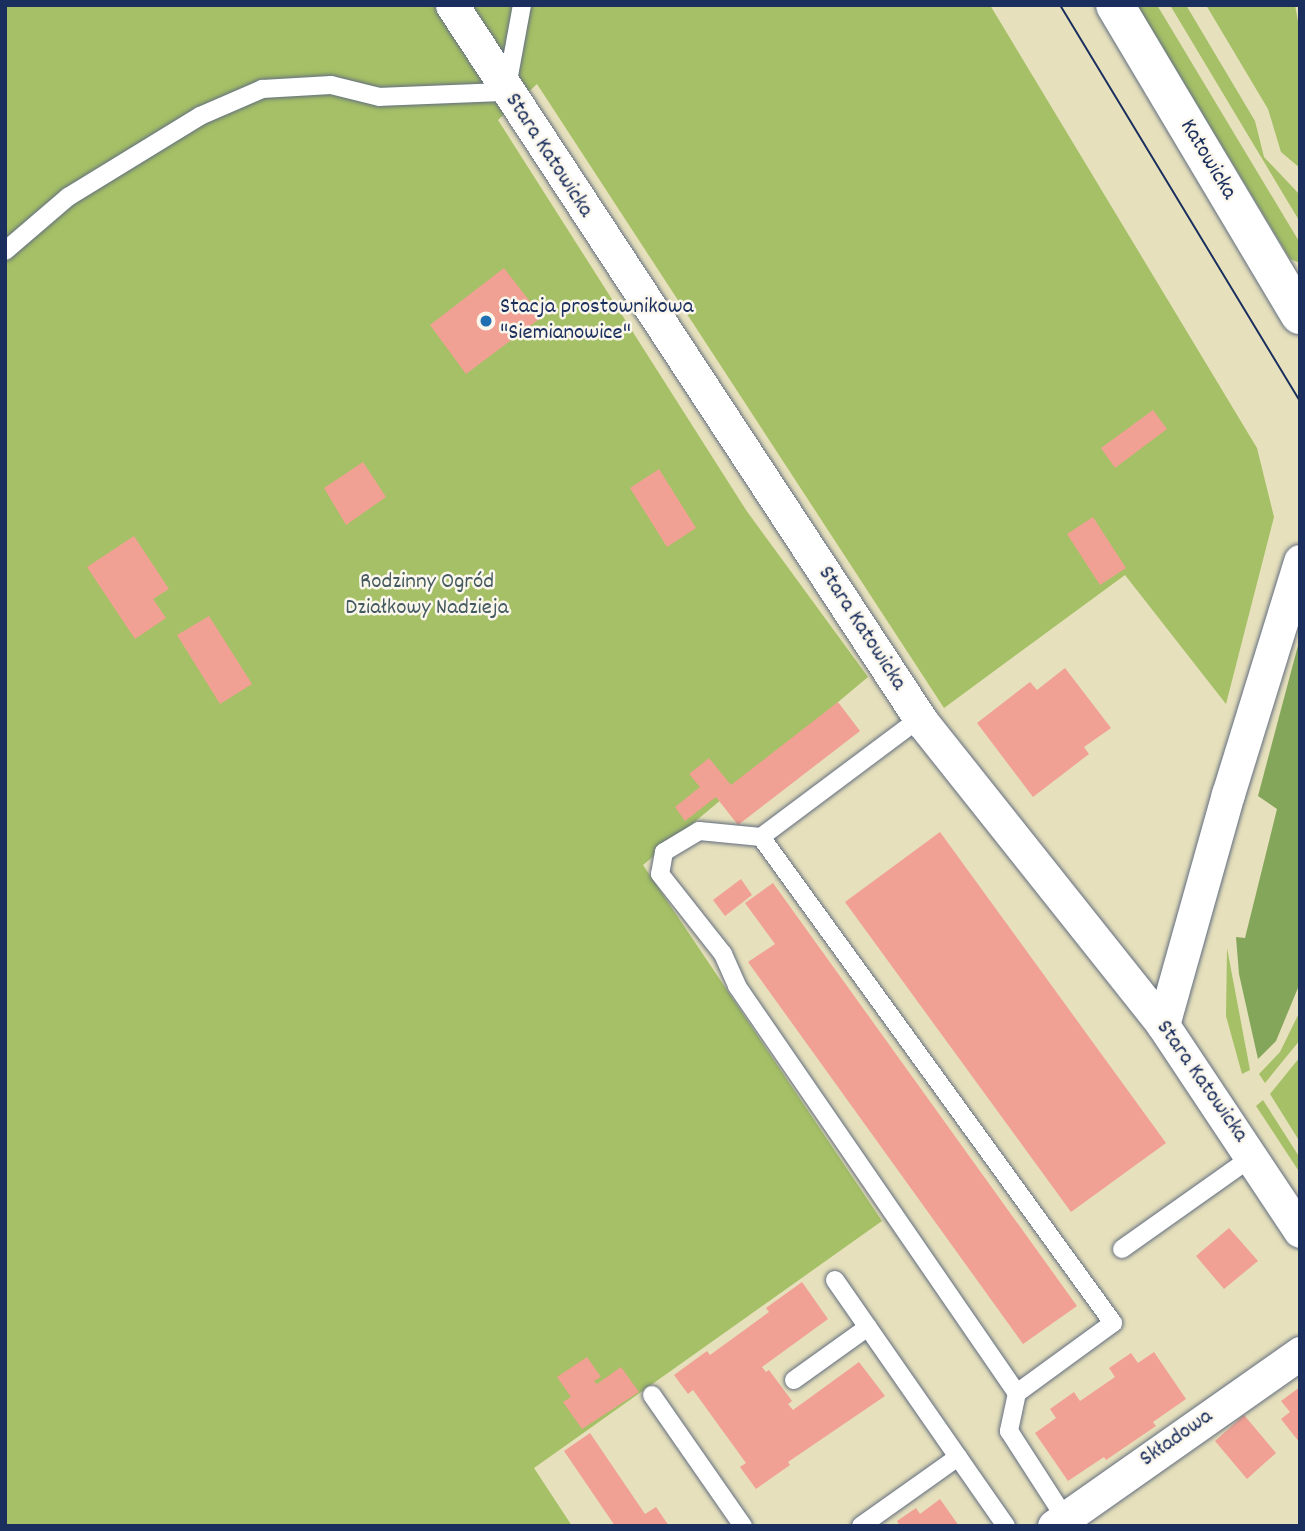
<!DOCTYPE html>
<meta charset="utf-8">
<style>
body{margin:0}
#map{position:relative;width:1305px;height:1531px;overflow:hidden;background:#e6e0bc;font-family:Dekko,sans-serif}
div>[style]{position:absolute}
[style*='--x']{left:calc(var(--x)*1px);top:calc(var(--y)*1px);width:calc(var(--w)*1px);rotate:calc(var(--a)*1deg)}
.green>*{inset:0;background:#a5c066}
.forest>*{inset:0;background:#84a65b}
.building>*{inset:0;background:#f1a194}
.roads{filter:drop-shadow(0 0 2px #626d7f) drop-shadow(0 0 2px #626d7f)}
.lane>*{height:18px;margin:-9px;padding:0 9px;transform-origin:9px;border-radius:9px;background:#fff}
.street>*{height:33px;margin:-16.5px;padding:0 16.5px;transform-origin:16.5px;border-radius:16.5px;background:#fff}
.secondary>*{height:38px;margin:-19px;padding:0 19px;transform-origin:19px;border-radius:19px;background:#fff}
.tram>*{height:2px;margin:-1px;padding:0 1px;transform-origin:1px;border-radius:1px;background:#1b2f5e}
.dots>*{width:19px;height:19px;translate:-50% -50%;box-sizing:border-box;border:4px solid #fbf7ec;border-radius:50%}
span{translate:-50% -50%;white-space:nowrap;text-align:center;line-height:1.15;-webkit-text-stroke:5px #fbf7ec;paint-order:stroke}
.street-label{font-size:23px;color:#1b2f5e}
.poi-label{font-size:23px;color:#1b2f5e}
.left{translate:0 -50%;text-align:left}
.park-label{font-size:23px;color:#445a60}
.frame{position:absolute;inset:0;border:7px solid #1b2f5e;pointer-events:none}
</style>
<div id="map">
<div class="green">
<i style="clip-path:polygon(5px 5px,990px 5px,1257px 448px,1274px 517px,1226px 704px,1125px 575px,944px 708px,537px 84px,498px 120px,746px 510px,868px 677px,643px 865px,882px 1221px,534px 1468px,572px 1526px,5px 1526px)"></i>
<i style="clip-path:polygon(1137px 5px,1157px 5px,1300px 243px,1300px 263px,1290px 259px)"></i>
<i style="clip-path:polygon(1170px 5px,1186px 5px,1255px 121px,1264px 157px,1300px 195px,1300px 222px)"></i>
<i style="clip-path:polygon(1206px 5px,1295px 5px,1300px 32px,1300px 168px,1281px 152px,1268px 109px)"></i>
<i style="clip-path:polygon(1227px 948px,1250px 1070px,1242px 1074px,1226px 1016px)"></i>
<i style="clip-path:polygon(1300px 1011px,1300px 1040px,1265px 1083px,1259px 1074px,1280px 1052px)"></i>
<i style="clip-path:polygon(1300px 1057px,1300px 1142px,1270px 1094px)"></i>
<i style="clip-path:polygon(1263px 1100px,1300px 1158px,1300px 1173px,1256px 1106px)"></i>
</div>
<div class="forest">
<i style="clip-path:polygon(1300px 638px,1300px 983px,1276px 1041px,1258px 1059px,1239px 974px,1236px 937px,1245px 938px,1277px 809px,1258px 796px)"></i>
</div>
<div class="building">
<i style="clip-path:polygon(504px 268px,542px 317px,466px 374px,430px 325px)"></i>
<i style="clip-path:polygon(1153px 410px,1167px 429px,1115px 468px,1101px 448px)"></i>
<i style="clip-path:polygon(363px 462px,386px 497px,346px 525px,324px 488px)"></i>
<i style="clip-path:polygon(659px 469px,696px 528px,667px 547px,630px 488px)"></i>
<i style="clip-path:polygon(1093px 517px,1126px 568px,1100px 585px,1067px 534px)"></i>
<i style="clip-path:polygon(134px 536px,169px 589px,153px 599px,166px 618px,135px 639px,87px 567px)"></i>
<i style="clip-path:polygon(209px 616px,252px 684px,220px 704px,177px 635px)"></i>
<i style="clip-path:polygon(1065px 668px,1111px 728px,1084px 747px,1089px 754px,1033px 797px,977px 723px,1030px 682px,1037px 690px)"></i>
<i style="clip-path:polygon(838px 702px,860px 731px,738px 825px,716px 797px,685px 821px,675px 807px,700px 787px,689px 774px,709px 758px,731px 785px)"></i>
<i style="clip-path:polygon(940px 832px,1166px 1143px,1071px 1212px,845px 902px)"></i>
<i style="clip-path:polygon(741px 879px,752px 895px,725px 916px,713px 900px)"></i>
<i style="clip-path:polygon(773px 883px,1077px 1306px,1023px 1344px,748px 962px,775px 944px,745px 903px)"></i>
<i style="clip-path:polygon(1229px 1228px,1258px 1261px,1224px 1289px,1196px 1256px)"></i>
<i style="clip-path:polygon(802px 1282px,828px 1319px,762px 1367px,766px 1372px,769px 1370px,792px 1401px,788px 1404px,793px 1410px,859px 1362px,885px 1396px,788px 1462px,790px 1465px,756px 1489px,740px 1467px,746px 1463px,693px 1390px,688px 1394px,674px 1375px,707px 1351px,710px 1355px,769px 1312px,766px 1308px)"></i>
<i style="clip-path:polygon(1154px 1352px,1186px 1399px,1153px 1422px,1156px 1426px,1106px 1460px,1104px 1457px,1068px 1481px,1035px 1433px,1056px 1418px,1050px 1409px,1074px 1392px,1080px 1401px,1115px 1377px,1109px 1368px,1131px 1353px,1138px 1363px)"></i>
<i style="clip-path:polygon(587px 1357px,601px 1377px,594px 1381px,597px 1384px,621px 1367px,639px 1392px,582px 1429px,563px 1402px,571px 1397px,557px 1377px)"></i>
<i style="clip-path:polygon(1300px 1387px,1300px 1443px,1281px 1419px,1290px 1412px,1281px 1401px)"></i>
<i style="clip-path:polygon(1244px 1415px,1276px 1453px,1247px 1479px,1215px 1441px)"></i>
<i style="clip-path:polygon(590px 1433px,645px 1514px,656px 1507px,669px 1526px,615px 1526px,564px 1451px)"></i>
<i style="clip-path:polygon(940px 1499px,959px 1526px,900px 1526px,897px 1521px,916px 1508px,920px 1514px)"></i>
</div>
<div class="roads">
<div class="lane">
<i style="--x:5;--y:251;--w:83;--a:-40.6"></i>
<i style="--x:68;--y:197;--w:155;--a:-31.5"></i>
<i style="--x:200;--y:116;--w:68;--a:-23.5"></i>
<i style="--x:262;--y:89;--w:69;--a:-3.3"></i>
<i style="--x:331;--y:85;--w:50;--a:13.8"></i>
<i style="--x:380;--y:97;--w:126;--a:-2.3"></i>
<i style="--x:506;--y:92;--w:88;--a:-79.6"></i>
<i style="--x:920;--y:718;--w:199;--a:143.2"></i>
<i style="--x:761;--y:837;--w:600;--a:54.08"></i>
<i style="--x:1113;--y:1323;--w:119;--a:143.9"></i>
<i style="--x:1017;--y:1393;--w:39;--a:102"></i>
<i style="--x:1009;--y:1431;--w:103;--a:57.2"></i>
<i style="--x:761;--y:837;--w:62;--a:-174.5"></i>
<i style="--x:699;--y:831;--w:41;--a:149"></i>
<i style="--x:664;--y:852;--w:22;--a:100"></i>
<i style="--x:660;--y:874;--w:102;--a:51.8"></i>
<i style="--x:723;--y:954;--w:35;--a:66"></i>
<i style="--x:737;--y:986;--w:494;--a:55.5"></i>
<i style="--x:1122;--y:1249;--w:159;--a:-35.3"></i>
<i style="--x:835;--y:1280;--w:216;--a:55.2"></i>
<i style="--x:958;--y:1457;--w:119;--a:144.6"></i>
<i style="--x:794;--y:1380;--w:91;--a:-35.6"></i>
<i style="--x:652;--y:1395;--w:160;--a:55.2"></i>
<i style="--x:958;--y:1457;--w:84;--a:55.2"></i>
</div>
<div class="street">
<i style="--x:452;--y:5;--w:859;--a:56.74"></i>
<i style="--x:923;--y:723;--w:386;--a:51.5"></i>
<i style="--x:1163;--y:1025;--w:247;--a:56.4"></i>
<i style="--x:1163;--y:1025;--w:240;--a:-74.3"></i>
<i style="--x:1228;--y:794;--w:244;--a:-72.8"></i>
<i style="--x:1054;--y:1526;--w:301;--a:-35.1"></i>
</div>
<div class="secondary">
<i style="--x:1115;--y:5;--w:361;--a:59.2"></i>
</div>
</div>
<div class="tram">
<i style="--x:1060;--y:5;--w:463;--a:58.8"></i>
</div>
<div class="dots">
<i style="left:486px;top:321px;background:#1f6fb2"></i>
</div>
<div class="street-label">
<span style="left:548px;top:156px;rotate:57deg">Stara Katowicka</span>
<span style="left:1207px;top:160px;rotate:59deg">Katowicka</span>
<span style="left:861px;top:629px;rotate:57deg">Stara Katowicka</span>
<span style="left:1201px;top:1082px;rotate:55deg">Stara Katowicka</span>
<span style="left:1177px;top:1439px;rotate:-35deg">Składowa</span>
</div>
<div class="poi-label">
<span class="left" style="left:500px;top:321px">Stacja prostownikowa<br>"Siemianowice"</span>
</div>
<div class="park-label">
<span style="left:427px;top:596px">Rodzinny Ogród<br>Działkowy Nadzieja</span>
</div>
<div class="frame"></div>
</div>
